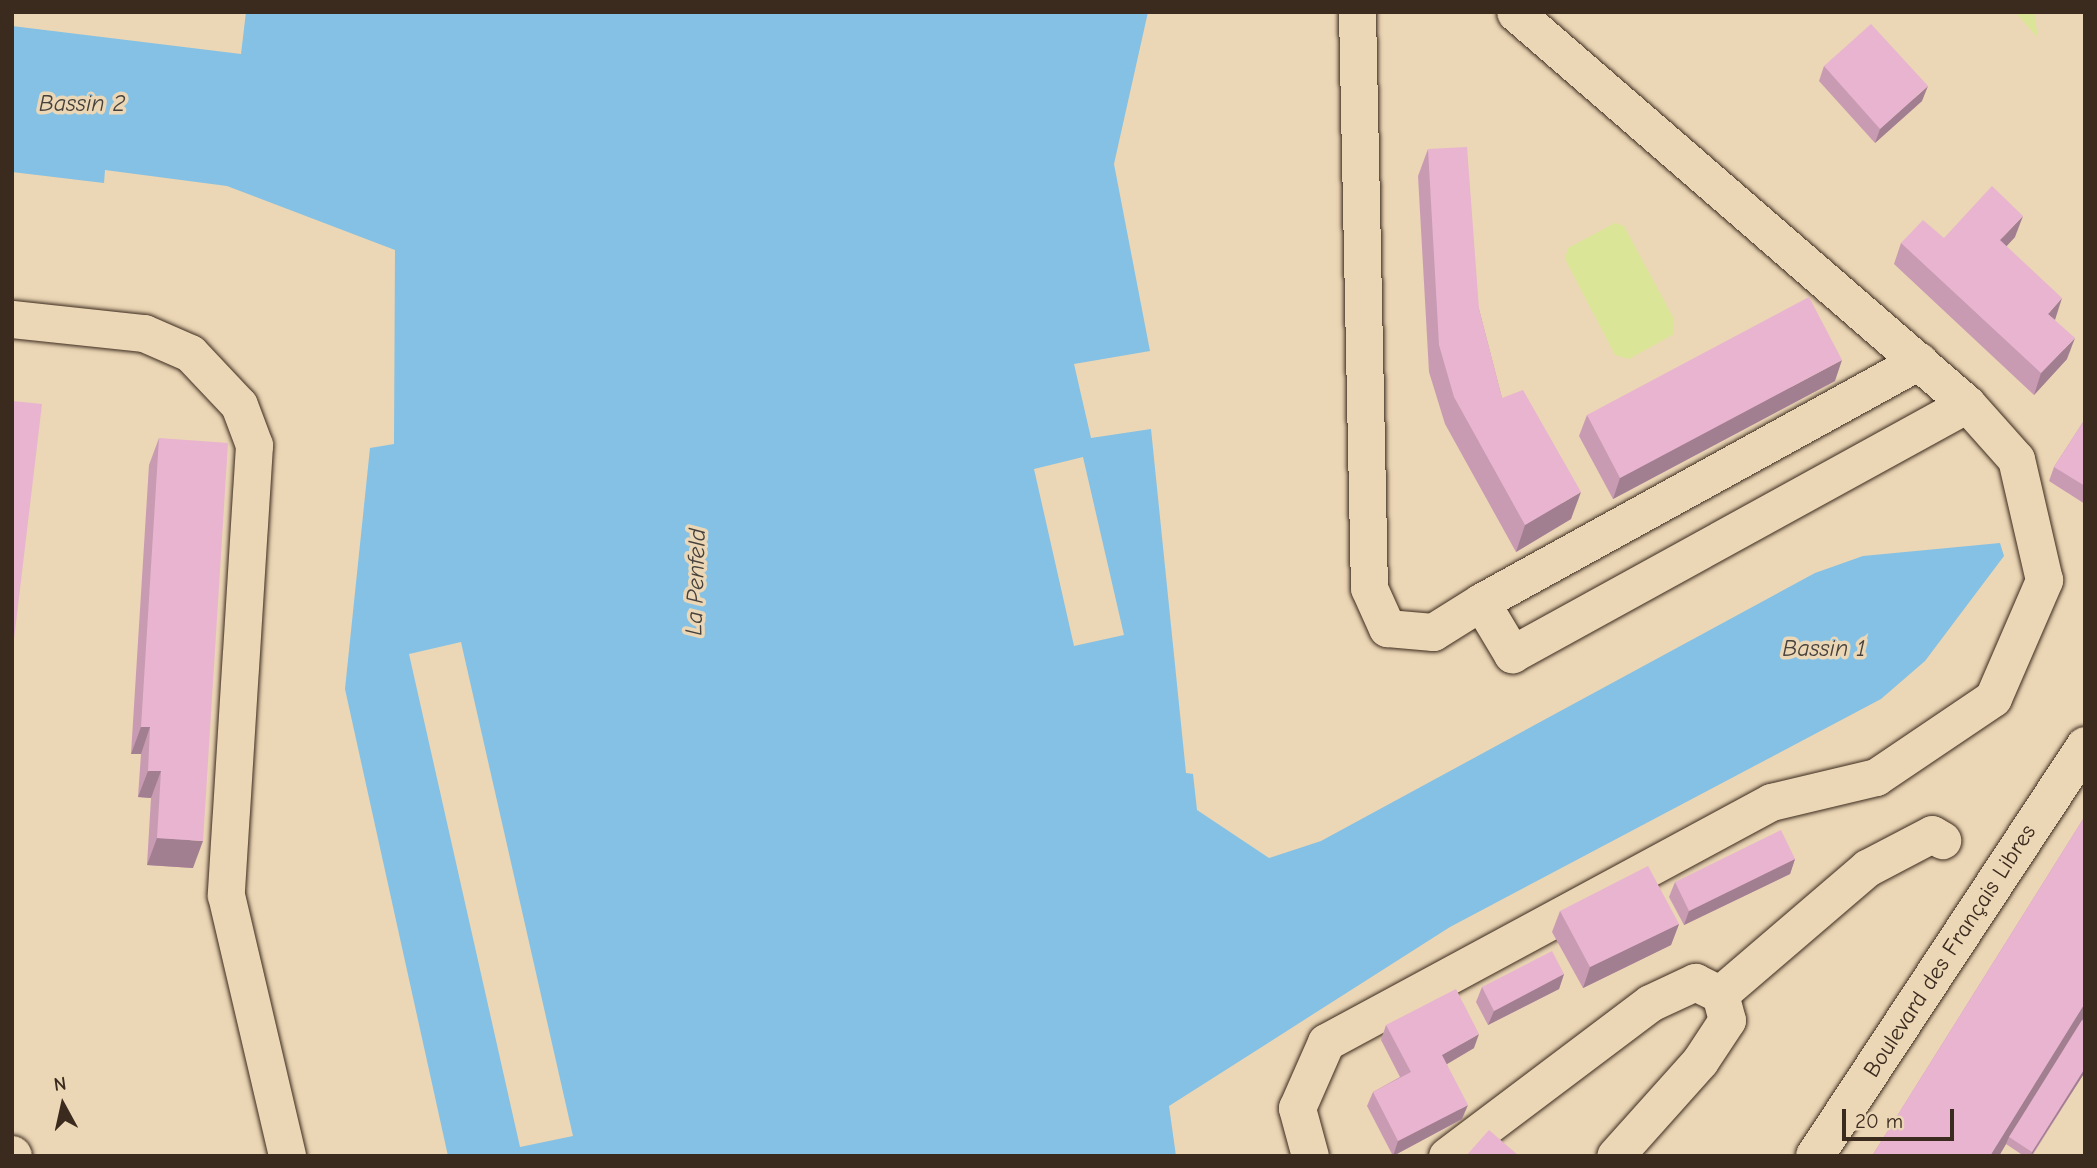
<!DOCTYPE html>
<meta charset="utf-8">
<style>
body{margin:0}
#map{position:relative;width:2097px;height:1168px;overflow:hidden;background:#ebd6b5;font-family:"Comic Neue",sans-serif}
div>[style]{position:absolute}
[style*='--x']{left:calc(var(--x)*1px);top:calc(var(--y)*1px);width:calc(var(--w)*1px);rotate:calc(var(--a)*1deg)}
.green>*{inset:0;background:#dae598}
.water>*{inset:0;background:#84c1e4}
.pier>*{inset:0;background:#ebd6b5}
.roads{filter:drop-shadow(0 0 2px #3b2a1e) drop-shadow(0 0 2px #3b2a1e)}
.minor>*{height:37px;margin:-18.5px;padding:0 18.5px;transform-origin:18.5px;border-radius:18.5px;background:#ebd6b5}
.major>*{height:38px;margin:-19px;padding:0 19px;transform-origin:19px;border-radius:19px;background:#ebd6b5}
.wall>*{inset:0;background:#c89bb2}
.shaded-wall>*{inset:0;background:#a27e91}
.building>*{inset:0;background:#e8b4cf}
span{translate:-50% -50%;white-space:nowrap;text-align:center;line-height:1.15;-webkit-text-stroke:7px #ebd6b5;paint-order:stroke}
.street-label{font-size:23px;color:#3b2a1e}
.water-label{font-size:24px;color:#46413c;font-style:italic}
.frame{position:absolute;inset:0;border:14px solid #3b2a1e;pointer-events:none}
.north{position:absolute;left:28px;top:1070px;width:70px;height:70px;-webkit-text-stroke:5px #ebd6b5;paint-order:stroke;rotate:352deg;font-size:19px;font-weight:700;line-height:28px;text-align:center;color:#3b2a1e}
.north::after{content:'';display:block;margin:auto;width:24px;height:32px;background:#3b2a1e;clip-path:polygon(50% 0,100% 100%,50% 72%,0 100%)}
.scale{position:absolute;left:1842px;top:1109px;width:112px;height:32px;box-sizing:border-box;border:4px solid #3b2a1e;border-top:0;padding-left:9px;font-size:21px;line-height:24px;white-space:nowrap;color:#3b2a1e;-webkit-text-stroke:5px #ebd6b5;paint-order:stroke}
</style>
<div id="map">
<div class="green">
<i style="clip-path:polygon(2015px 12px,2034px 12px,2038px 38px)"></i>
<i style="clip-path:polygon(1615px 223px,1624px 226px,1674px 319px,1674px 334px,1629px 359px,1615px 355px,1565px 259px,1568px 248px)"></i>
</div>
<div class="water">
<i style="clip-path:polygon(246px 12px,1148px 12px,1114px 164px,1150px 351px,1074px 364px,1091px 438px,1151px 429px,1186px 773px,1193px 774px,1197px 810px,1269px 858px,1321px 841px,1815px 573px,1863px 556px,2000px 543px,2004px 556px,1925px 661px,1881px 699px,1450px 927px,1169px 1106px,1176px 1156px,448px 1156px,345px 689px,370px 448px,394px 444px,395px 250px,227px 186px,105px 170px,104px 183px,12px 172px,12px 26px,241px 54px)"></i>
</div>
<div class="pier">
<i style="clip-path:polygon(1083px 457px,1124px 635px,1074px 646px,1034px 469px)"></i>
<i style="clip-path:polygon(461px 642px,573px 1136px,520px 1147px,409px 654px)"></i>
</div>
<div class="roads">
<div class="minor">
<i style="--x:1357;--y:12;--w:576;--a:88.81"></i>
<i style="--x:1369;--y:588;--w:44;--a:65.8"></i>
<i style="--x:1387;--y:628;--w:46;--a:5"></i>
<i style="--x:1433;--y:632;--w:57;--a:-32"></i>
<i style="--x:12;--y:319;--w:133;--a:6.1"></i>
<i style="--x:144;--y:333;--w:50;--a:23.5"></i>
<i style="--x:190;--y:353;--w:71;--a:46.7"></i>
<i style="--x:239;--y:405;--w:43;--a:69.4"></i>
<i style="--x:254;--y:445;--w:451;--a:93.6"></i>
<i style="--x:226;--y:895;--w:268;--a:76.8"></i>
<i style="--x:1919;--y:361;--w:500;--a:151.2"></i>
<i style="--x:1481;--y:602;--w:61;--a:59.2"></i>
<i style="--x:1512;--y:654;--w:519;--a:-28.79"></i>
<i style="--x:1720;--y:994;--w:194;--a:-40.6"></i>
<i style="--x:1867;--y:868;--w:73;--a:-27.6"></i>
<i style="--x:1932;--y:834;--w:12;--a:31"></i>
<i style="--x:12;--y:1154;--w:2;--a:63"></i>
<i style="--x:1310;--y:1156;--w:50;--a:-105.2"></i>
<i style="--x:1297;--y:1108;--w:72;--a:-66.3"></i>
<i style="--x:1326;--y:1042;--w:506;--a:-28.34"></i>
<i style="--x:1771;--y:802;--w:108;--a:-13.4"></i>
<i style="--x:1876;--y:777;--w:141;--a:-34"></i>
<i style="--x:1993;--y:698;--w:129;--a:-66.6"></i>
<i style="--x:2044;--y:580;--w:124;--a:-103"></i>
<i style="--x:2016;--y:459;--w:74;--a:-131.7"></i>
<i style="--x:1967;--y:404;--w:598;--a:-139.07"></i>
<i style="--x:1447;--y:1156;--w:254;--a:-37"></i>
<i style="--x:1650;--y:1003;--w:50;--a:-25"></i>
<i style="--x:1695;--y:982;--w:28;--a:26"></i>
<i style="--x:1720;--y:994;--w:27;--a:75"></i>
<i style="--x:1727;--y:1020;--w:49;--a:123.4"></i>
<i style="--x:1700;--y:1061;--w:127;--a:131.8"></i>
</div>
<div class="major">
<i style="--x:1815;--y:1156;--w:491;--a:-56.6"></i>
</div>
</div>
<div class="wall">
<i style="clip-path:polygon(1824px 66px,1922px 101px,1875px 143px,1819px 81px)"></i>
<i style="clip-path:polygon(1428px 149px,1479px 309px,1502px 398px,1571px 519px,1516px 552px,1445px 424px,1429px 372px,1418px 176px)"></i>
<i style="clip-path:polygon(2015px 237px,2006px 246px,2054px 320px,2067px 359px,2034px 395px,1894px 264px,1901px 243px,1944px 238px)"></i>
<i style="clip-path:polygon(1835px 381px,1613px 499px,1579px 436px,1587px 415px)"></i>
<i style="clip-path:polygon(2085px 419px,2085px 504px,2049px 481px,2054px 467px)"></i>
<i style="clip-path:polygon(159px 438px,193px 868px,147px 865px,151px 798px,138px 797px,141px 754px,131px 754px,149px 465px)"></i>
<i style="clip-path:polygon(2085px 816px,2085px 1072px,2032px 1156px,2024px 1156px,2006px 1144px,1999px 1156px,1872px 1156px)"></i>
<i style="clip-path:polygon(1795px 859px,1790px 874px,1684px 925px,1669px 897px,1675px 882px)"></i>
<i style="clip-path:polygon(1560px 911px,1679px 924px,1671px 945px,1583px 988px,1552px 932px)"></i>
<i style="clip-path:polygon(1564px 974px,1559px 989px,1488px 1025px,1476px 1002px,1482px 987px)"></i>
<i style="clip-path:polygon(1386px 1025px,1474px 1048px,1447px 1064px,1462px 1119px,1393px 1156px,1367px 1106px,1373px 1092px,1400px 1077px,1381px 1040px)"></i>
</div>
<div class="shaded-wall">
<i style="clip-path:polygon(1928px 86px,1922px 101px,1875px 143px,1880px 129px)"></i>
<i style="clip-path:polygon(2023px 216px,2015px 237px,1993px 261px,2000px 240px)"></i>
<i style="clip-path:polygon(2062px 298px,2055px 320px,2048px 314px)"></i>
<i style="clip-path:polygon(2075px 338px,2067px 359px,2034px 395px,2041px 373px)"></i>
<i style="clip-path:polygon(1842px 360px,1835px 381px,1613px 499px,1620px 478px)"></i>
<i style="clip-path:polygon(1581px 492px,1571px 519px,1516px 552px,1525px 525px)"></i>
<i style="clip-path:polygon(141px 727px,150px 727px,141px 754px,131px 754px)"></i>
<i style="clip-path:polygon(148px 771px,161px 771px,151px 798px,138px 797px)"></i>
<i style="clip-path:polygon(157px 838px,203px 841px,193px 868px,147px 865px)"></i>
<i style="clip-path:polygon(1795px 859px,1790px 874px,1684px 925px,1689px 911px)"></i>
<i style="clip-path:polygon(1679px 924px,1671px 945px,1583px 988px,1590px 967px)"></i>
<i style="clip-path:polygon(1564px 974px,1559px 989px,1488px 1025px,1494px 1011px)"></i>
<i style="clip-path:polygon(2085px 1003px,2085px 1013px,2080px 1026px,2009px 1137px,2006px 1144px,1999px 1156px,1990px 1156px)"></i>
<i style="clip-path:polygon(1479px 1034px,1474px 1048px,1437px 1070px,1442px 1055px)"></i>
<i style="clip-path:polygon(2085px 1068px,2085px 1072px,2031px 1156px,2032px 1152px)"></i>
<i style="clip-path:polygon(1468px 1105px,1462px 1119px,1393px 1156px,1398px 1141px)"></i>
</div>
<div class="building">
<i style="clip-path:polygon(1871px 24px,1928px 86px,1880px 129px,1824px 66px)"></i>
<i style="clip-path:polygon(1467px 147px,1479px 309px,1502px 398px,1523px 390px,1581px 492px,1525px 525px,1454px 397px,1439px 345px,1428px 149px)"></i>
<i style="clip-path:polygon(1992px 186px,2023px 216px,2000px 240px,2062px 298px,2048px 314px,2075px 338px,2041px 373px,1901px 243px,1923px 220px,1944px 238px)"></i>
<i style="clip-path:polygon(1809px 297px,1842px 360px,1620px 478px,1587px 415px)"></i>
<i style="clip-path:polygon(12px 401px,42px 404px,12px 656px)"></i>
<i style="clip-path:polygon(2085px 419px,2085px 486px,2054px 467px)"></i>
<i style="clip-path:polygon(159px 438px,228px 443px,203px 841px,157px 838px,161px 771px,148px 771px,150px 727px,141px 727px)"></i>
<i style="clip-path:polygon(2085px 816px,2085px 1003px,1990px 1156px,1872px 1156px)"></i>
<i style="clip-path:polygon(1781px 830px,1795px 859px,1689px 911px,1675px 882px)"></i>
<i style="clip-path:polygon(1648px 866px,1679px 924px,1590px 967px,1560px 911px)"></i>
<i style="clip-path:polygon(1552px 951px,1564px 974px,1494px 1011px,1482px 987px)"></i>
<i style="clip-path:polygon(1456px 989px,1479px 1034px,1442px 1055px,1468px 1105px,1398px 1141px,1373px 1092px,1411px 1072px,1386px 1025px)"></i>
<i style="clip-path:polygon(2082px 1020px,2085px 1022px,2085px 1068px,2032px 1152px,2009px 1137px)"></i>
<i style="clip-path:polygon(1489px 1130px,1519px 1156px,1466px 1156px)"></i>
</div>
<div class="street-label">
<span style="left:1950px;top:951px;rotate:-57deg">Boulevard des Français Libres</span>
</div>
<div class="water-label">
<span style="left:82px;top:104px">Bassin 2</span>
<span style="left:696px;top:582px;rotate:-88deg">La Penfeld</span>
<span style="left:1824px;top:649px">Bassin 1</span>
</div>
<div class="frame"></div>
<div class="north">N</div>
<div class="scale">20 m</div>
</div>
